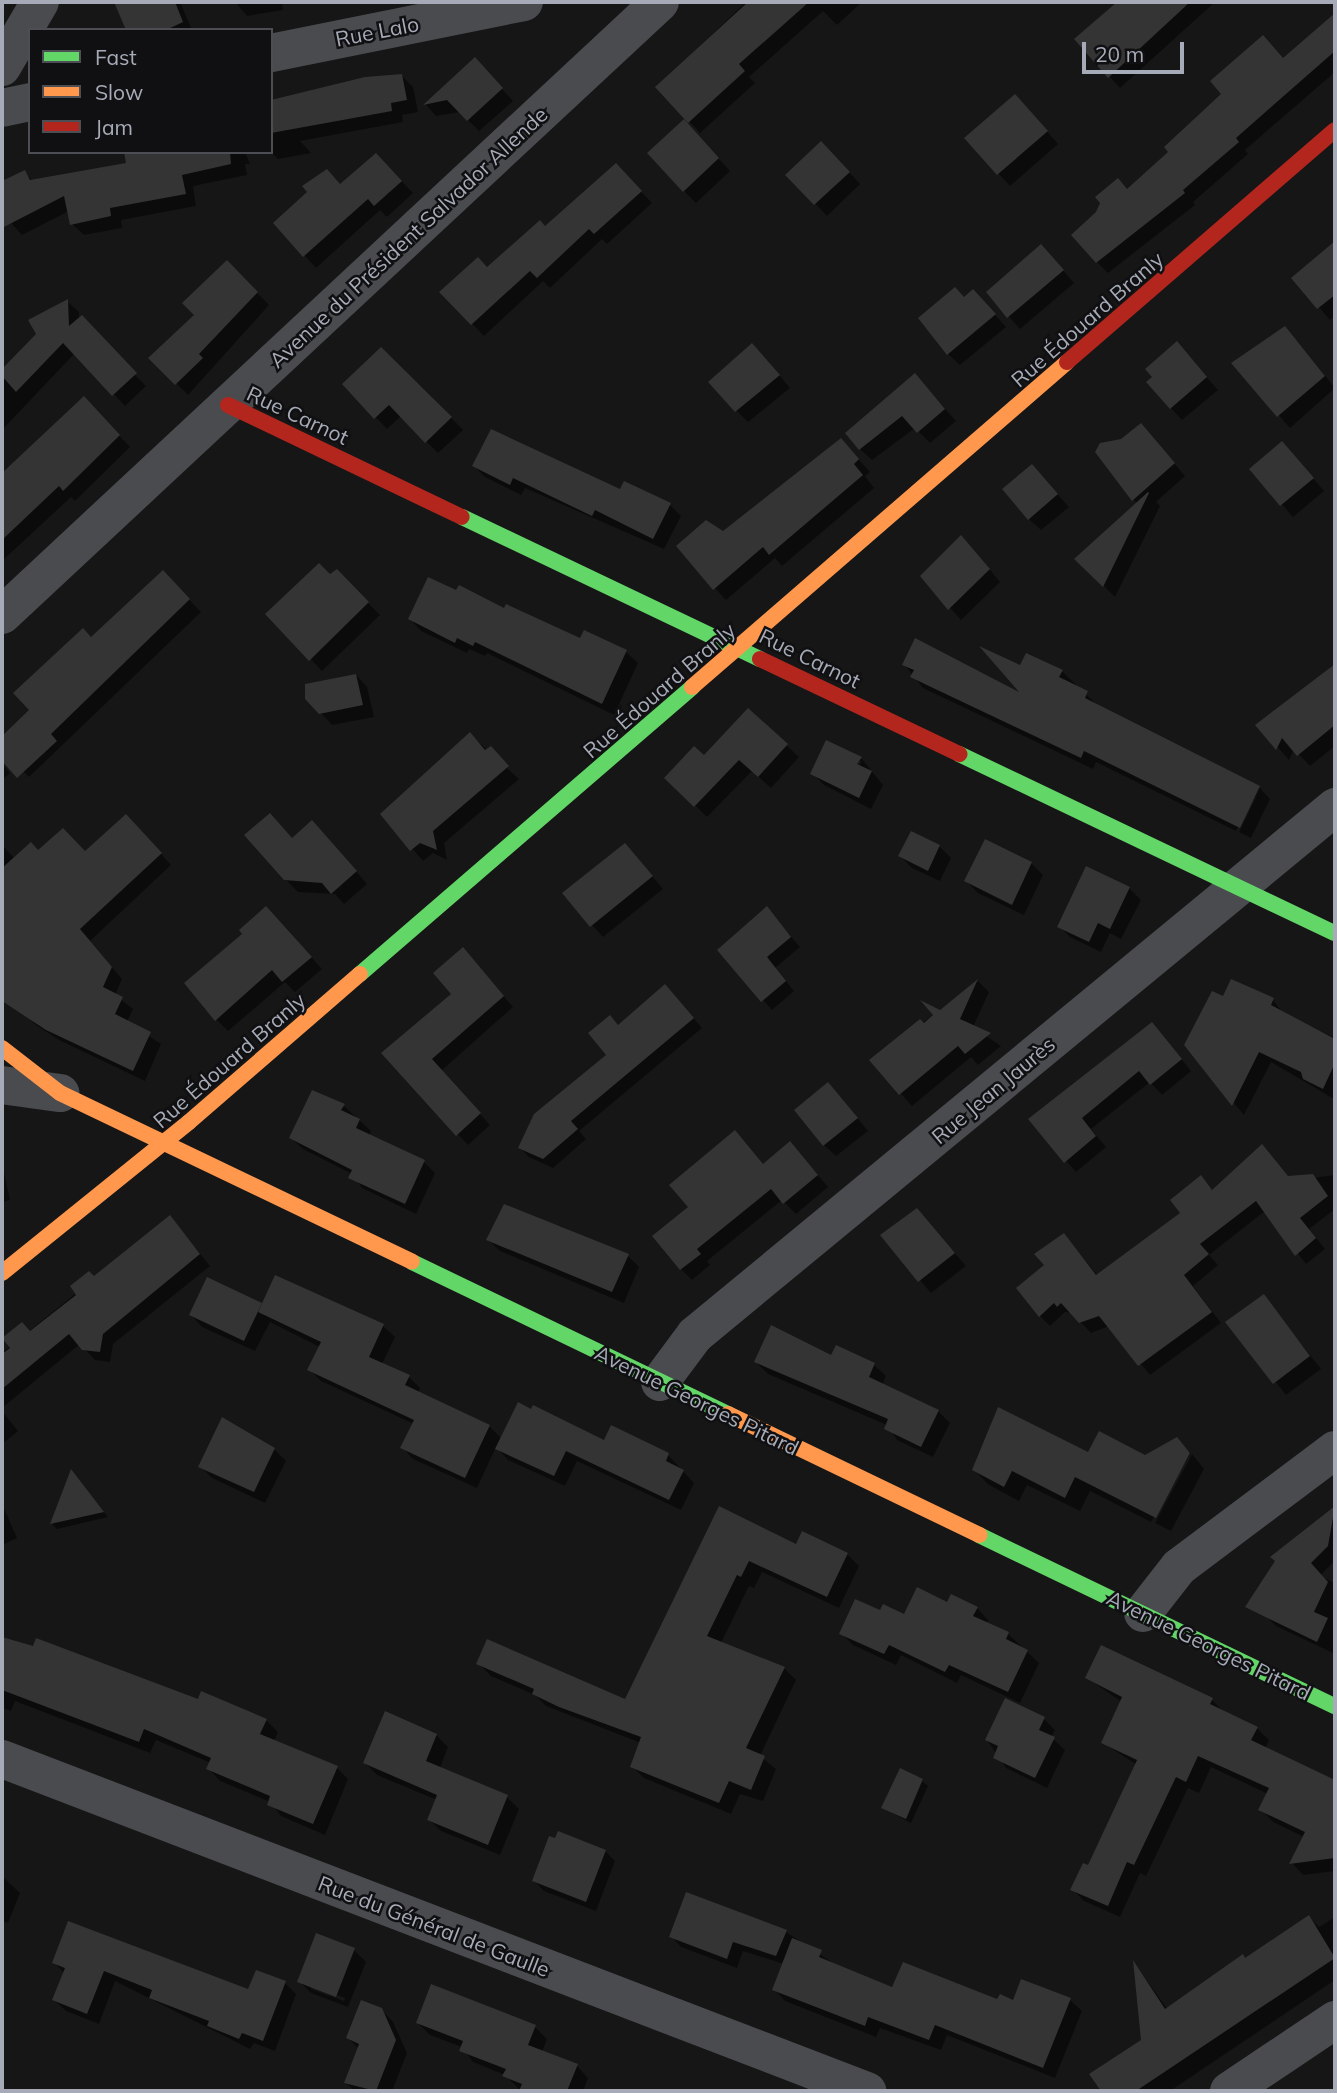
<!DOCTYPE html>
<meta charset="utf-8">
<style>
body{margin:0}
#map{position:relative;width:1337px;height:2093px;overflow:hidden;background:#161616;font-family:Mulish,sans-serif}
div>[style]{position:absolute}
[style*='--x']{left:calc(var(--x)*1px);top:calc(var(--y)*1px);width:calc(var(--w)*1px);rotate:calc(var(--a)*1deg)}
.shadow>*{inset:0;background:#0007}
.building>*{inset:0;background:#343435}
.street>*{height:38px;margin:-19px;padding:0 19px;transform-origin:19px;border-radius:19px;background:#494b4f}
.fast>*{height:16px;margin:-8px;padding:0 8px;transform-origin:8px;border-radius:8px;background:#63d668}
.slow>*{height:16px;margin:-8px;padding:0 8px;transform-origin:8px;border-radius:8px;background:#ff974d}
.jam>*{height:16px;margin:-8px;padding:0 8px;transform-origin:8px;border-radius:8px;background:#b3261e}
span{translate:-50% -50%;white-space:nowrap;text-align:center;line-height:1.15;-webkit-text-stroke:5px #101012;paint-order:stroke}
.street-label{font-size:21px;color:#a6abb7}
.frame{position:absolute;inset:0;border:4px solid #a6abb7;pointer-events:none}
.legend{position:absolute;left:28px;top:28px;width:245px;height:126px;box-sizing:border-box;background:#101012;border:2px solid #4c4e54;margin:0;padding:9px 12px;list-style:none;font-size:21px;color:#a6abb7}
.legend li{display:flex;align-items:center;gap:14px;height:35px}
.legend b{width:35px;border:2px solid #4c4e54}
.scale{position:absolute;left:1082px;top:42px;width:102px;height:32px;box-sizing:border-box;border:4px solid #a6abb7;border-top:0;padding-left:9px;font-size:21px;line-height:24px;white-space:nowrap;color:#a6abb7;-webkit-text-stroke:5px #101012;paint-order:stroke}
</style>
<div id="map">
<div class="shadow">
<i style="clip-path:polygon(116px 2px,180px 2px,192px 30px,128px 30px)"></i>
<i style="clip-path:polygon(235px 2px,282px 2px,283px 10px,247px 16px)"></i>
<i style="clip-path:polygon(746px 2px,862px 2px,837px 25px,823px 11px,749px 77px,755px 83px,700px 133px,657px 87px)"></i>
<i style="clip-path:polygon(1120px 2px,1215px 2px,1120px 88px,1076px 39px)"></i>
<i style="clip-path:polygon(1335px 16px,1335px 72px,1245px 150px,1248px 154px,1193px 202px,1195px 205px,1108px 273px,1097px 262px,1127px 190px)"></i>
<i style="clip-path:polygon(475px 59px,513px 101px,479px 131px,460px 112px,436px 116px,426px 105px)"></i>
<i style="clip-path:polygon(401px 75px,413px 87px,418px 112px,402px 115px,403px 122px,300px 141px,311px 153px,278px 159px,271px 152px,271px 102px)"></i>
<i style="clip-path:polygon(1027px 108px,1058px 144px,1010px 186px,967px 139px)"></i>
<i style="clip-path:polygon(696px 134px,730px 171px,696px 203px,684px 191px)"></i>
<i style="clip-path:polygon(126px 152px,245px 152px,250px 164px,245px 164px,247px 175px,193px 186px,196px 206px,121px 220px,122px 228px,84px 235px,72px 224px,69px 211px,22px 235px,11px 223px,2px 205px,2px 183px,24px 172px,33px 181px,128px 164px)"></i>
<i style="clip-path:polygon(376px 155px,413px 193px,387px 217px,380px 210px,316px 268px,275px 223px,341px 186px)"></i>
<i style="clip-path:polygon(833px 155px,860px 184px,827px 216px,788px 175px)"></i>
<i style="clip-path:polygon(627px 177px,652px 203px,607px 244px,602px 239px,550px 288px,543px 281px,484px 336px,442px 292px,488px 269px)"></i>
<i style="clip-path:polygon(1327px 250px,1335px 258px,1335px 316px,1330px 320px,1294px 278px)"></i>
<i style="clip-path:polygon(1053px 258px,1074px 283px,1020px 329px,988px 293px)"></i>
<i style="clip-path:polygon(227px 262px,269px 305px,188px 395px,151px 358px,196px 316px)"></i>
<i style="clip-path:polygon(965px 299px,985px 304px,1006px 327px,960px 365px,948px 354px)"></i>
<i style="clip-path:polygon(68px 302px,79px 312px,79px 320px,146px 386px,125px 406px,75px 353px,2px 430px,2px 371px)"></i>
<i style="clip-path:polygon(1297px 341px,1335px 388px,1290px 428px,1234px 364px)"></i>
<i style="clip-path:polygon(1177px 344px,1218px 390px,1182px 420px,1171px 408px)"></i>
<i style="clip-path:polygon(764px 357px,790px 388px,748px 422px,736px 410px)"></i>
<i style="clip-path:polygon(915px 375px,956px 421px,930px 443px,915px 428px,872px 460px,860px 449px)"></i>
<i style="clip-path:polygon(344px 384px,420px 385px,463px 430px,438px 453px,401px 416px,387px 429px)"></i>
<i style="clip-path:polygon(84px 398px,130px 447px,75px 501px,71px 497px,2px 561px,2px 475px)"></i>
<i style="clip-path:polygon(1152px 437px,1185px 476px,1156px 502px,1160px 506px,1115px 597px,1077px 559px,1138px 505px,1097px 452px)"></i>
<i style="clip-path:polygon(852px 452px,870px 472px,865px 476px,874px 488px,782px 566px,775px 558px,726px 600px,715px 588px,723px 534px)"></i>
<i style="clip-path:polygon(1293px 455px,1324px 491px,1293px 517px,1251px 469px)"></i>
<i style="clip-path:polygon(474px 466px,621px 491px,670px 505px,681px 516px,664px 549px,525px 488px,521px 495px,485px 477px)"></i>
<i style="clip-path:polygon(1043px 478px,1069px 507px,1041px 530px,1029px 519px)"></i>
<i style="clip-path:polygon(973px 549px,1000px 582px,961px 620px,922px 576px)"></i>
<i style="clip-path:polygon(336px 571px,380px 615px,322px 671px,268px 614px)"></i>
<i style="clip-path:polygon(163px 572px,201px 612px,29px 777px,18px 766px,92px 640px)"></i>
<i style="clip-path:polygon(505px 611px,580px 640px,585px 632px,626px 652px,638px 663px,614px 715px,487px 653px,485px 656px,469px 649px,467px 653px,421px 631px,410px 619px)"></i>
<i style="clip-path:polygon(904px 664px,1026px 698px,1021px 667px,1062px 671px,1098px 706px,1259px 787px,1270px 799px,1251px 838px,1239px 832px,1260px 789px,1236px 831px,1096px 762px,1093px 769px,923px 688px)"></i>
<i style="clip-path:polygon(1335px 665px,1335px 746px,1310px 766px,1294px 749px,1289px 760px,1258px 725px)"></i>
<i style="clip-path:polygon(356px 675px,367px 687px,374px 717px,332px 725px,307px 698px)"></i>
<i style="clip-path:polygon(748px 710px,799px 757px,771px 788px,752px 771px,707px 817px,667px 778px,704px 758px)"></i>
<i style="clip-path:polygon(470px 734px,519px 779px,444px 843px,447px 860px,433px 853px,423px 861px,383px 815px)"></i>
<i style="clip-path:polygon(evenodd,861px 758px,883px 785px,871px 809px,824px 785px,812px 773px,861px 758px,857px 761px,862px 761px,854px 773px,857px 761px)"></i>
<i style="clip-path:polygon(2px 764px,10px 773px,2px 780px)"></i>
<i style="clip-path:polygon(137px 827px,171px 865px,90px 941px,122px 979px,115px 995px,133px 1009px,127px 1022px,161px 1044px,145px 1081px,59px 1040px,36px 1025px,11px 1002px,15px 994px,2px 987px,2px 845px,15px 859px,39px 852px,85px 853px)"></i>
<i style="clip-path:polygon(324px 834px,367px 884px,344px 904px,335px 894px,298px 892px,285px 879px,292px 839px)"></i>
<i style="clip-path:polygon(939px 846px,951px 858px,940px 881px,912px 868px,900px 856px)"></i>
<i style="clip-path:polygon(636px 857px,663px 889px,603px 937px,592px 925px)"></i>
<i style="clip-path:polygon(1031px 863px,1043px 875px,1024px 915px,978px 893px,966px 881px)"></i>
<i style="clip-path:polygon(1129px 888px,1141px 900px,1121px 939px,1110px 933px,1101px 952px,1070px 937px,1059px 926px)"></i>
<i style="clip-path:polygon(767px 909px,800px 947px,775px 968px,794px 991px,772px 1010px,720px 950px)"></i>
<i style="clip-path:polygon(278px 920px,322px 969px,295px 992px,285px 982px,228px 1031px,216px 1019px)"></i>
<i style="clip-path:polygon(473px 960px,513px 1007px,441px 1071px,490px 1125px,468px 1145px,383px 1053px,454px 994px)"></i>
<i style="clip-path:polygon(978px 981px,989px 992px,973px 1027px,1001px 1046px,978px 1065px,971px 1057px,912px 1106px,872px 1061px)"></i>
<i style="clip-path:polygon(674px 996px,702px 1028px,579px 1131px,586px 1139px,553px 1168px,529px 1157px,520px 1148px,608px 1055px,619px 1026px)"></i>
<i style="clip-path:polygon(1224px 998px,1273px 1000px,1283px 1013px,1335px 1038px,1334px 1099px,1271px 1062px,1244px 1115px,1186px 1045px)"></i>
<i style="clip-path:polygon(1162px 1035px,1191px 1071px,1162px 1095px,1150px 1082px,1091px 1129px,1106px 1147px,1076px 1172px,1031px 1120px)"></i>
<i style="clip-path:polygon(839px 1096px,868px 1131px,836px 1156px,824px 1145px)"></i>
<i style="clip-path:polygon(344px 1106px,371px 1131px,369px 1136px,424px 1162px,435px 1173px,416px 1214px,362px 1188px,352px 1174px,303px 1149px,291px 1138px)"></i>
<i style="clip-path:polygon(801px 1155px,828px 1187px,796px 1214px,782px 1200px,707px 1261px,710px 1265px,692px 1280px,681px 1269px,691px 1208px,764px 1165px)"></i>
<i style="clip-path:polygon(2px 1163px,10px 1200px,2px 1202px)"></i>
<i style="clip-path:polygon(1335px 1175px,1335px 1209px,1309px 1229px,1325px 1249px,1306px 1264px,1265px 1211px,1209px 1255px,1218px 1265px,1193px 1286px,1221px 1323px,1150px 1375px,1109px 1326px,1091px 1333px,1072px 1313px,1065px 1312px,1050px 1326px,1040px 1316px,1046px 1265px,1064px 1235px,1098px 1276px,1183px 1213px,1201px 1178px,1213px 1191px)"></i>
<i style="clip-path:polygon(170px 1217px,210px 1266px,113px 1344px,110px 1362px,95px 1360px,80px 1344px,2px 1408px,2px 1353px)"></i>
<i style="clip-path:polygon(928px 1222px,966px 1266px,931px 1293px,883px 1236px)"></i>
<i style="clip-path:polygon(560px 1226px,628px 1256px,639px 1267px,624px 1303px,500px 1251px,488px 1240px)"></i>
<i style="clip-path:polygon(276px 1278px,383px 1326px,395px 1337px,382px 1364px,409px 1377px,420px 1388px,418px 1393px,489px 1426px,502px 1439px,605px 1442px,612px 1427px,668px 1455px,694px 1483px,681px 1510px,577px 1461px,565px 1486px,508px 1460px,496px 1447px,477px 1488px,413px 1459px,402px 1447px,414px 1424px,321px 1381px,310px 1370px,320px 1347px,270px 1322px,255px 1351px,202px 1327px,191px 1315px,263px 1307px)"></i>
<i style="clip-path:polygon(1264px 1297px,1321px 1369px,1286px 1395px,1228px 1322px)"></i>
<i style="clip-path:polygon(832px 1357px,874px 1365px,886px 1376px,882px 1385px,938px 1411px,950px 1423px,933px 1457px,897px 1440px,887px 1425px,768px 1374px,756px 1362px)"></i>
<i style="clip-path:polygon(2px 1411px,18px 1431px,2px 1444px)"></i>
<i style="clip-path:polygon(1177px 1439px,1191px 1453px,1151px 1522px,1090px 1491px,1080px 1511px,1027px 1485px,1019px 1501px,989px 1485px,974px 1470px,1088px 1454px,1145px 1457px)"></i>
<i style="clip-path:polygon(274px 1449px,286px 1461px,265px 1503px,212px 1478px,200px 1466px)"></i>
<i style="clip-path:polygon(1192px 1454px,1204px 1469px,1171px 1531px,1155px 1523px)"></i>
<i style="clip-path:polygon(71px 1472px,108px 1517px,57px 1529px,52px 1524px)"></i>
<i style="clip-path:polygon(2px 1504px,17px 1538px,2px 1545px)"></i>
<i style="clip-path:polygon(720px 1508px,797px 1546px,847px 1554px,859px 1566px,839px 1608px,762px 1572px,754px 1588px,749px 1586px,721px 1643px,784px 1668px,796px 1680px,760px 1756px,776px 1769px,763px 1801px,740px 1794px,731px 1814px,644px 1778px,632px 1766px,641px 1743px,546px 1706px,535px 1695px,491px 1676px,479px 1664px,626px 1701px)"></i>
<i style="clip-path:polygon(1335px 1508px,1335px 1560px,1320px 1576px,1335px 1583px,1335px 1654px,1276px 1626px,1265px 1615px,1277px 1561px,1273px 1557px)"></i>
<i style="clip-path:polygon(977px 1608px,988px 1620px,987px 1624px,1008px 1634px,1039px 1663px,1020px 1703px,961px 1675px,957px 1683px,901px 1655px,896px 1665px,853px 1645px,841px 1633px,880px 1612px,905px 1616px)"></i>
<i style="clip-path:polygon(2px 1639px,266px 1720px,278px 1732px,274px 1741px,337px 1768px,348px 1779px,325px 1835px,281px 1816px,270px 1802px,220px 1781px,209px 1769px,211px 1763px,156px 1740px,150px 1753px,15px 1701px,11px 1711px,2px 1708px)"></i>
<i style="clip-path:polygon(1102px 1647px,1212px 1700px,1224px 1712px,1257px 1728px,1269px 1740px,1265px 1749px,1335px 1782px,1335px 1871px,1303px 1875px,1292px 1863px,1304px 1837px,1273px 1822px,1261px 1809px,1268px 1794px,1211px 1767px,1199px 1793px,1188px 1788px,1146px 1876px,1140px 1873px,1120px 1917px,1084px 1901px,1072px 1889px,1089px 1868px,1137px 1765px,1103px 1743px,1122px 1702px,1087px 1678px)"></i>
<i style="clip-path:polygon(1044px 1719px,1055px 1730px,1051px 1737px,1065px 1750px,1047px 1788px,1006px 1768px,987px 1740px)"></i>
<i style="clip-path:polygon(436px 1735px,448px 1747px,440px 1768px,507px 1797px,519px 1809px,500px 1855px,441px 1831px,429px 1820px,437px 1800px,377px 1775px,365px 1763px)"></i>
<i style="clip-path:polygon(922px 1781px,928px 1786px,911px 1823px,883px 1808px)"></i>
<i style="clip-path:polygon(605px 1851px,615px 1861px,596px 1911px,544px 1891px,534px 1881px)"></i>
<i style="clip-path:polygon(2px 1876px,20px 1893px,8px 1923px,2px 1921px)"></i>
<i style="clip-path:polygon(1309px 1917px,1319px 1927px,1335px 1917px,1335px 1980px,1170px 2091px,1103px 2091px,1092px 2074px,1143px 2041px,1135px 1964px,1168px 2010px)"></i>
<i style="clip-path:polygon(786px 1932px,833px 1963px,893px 1989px,998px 2002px,1070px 2000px,1082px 2011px,1055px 2078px,947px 2035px,941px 2050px,880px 2028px,876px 2037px,785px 2001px,774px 1989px,784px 1964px,743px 1951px,737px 1968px,681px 1947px,671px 1936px)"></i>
<i style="clip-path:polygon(evenodd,354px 1950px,366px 1962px,348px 2007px,311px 1993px,299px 1981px,354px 1950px,311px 1985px,345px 1998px,344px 2001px,311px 1989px,311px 1985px)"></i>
<i style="clip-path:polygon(54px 1962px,249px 1991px,285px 1983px,296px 1994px,275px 2051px,254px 2043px,250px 2049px,115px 1981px,99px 2024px,66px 2011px,54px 2000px,65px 1974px)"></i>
<i style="clip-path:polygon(381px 2009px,393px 2022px,407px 2053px,392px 2091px,355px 2091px,346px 2083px,359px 2049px,348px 2038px)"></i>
<i style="clip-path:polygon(418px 2023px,535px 2027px,547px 2039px,542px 2052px,577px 2066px,588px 2078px,583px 2091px,521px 2091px,505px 2075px,473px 2062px,462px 2047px,430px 2035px)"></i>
</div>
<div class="building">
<i style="clip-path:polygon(114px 2px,175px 2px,183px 22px,166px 30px,126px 30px)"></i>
<i style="clip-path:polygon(748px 2px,809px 2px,739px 64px,745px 71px,688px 123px,655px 87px)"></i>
<i style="clip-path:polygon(1117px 2px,1190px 2px,1108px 78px,1074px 39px)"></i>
<i style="clip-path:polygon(1335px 13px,1335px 51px,1236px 138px,1239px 142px,1183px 190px,1185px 193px,1096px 263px,1071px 235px,1096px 212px,1100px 203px,1095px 197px,1118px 178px,1127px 189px,1168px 152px,1164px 147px,1221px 94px,1210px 81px,1263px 35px,1283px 58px)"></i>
<i style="clip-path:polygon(475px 57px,503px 88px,467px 121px,447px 100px,423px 105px)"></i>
<i style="clip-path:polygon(402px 74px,407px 100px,391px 103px,392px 111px,271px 133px,271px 100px,365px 77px)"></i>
<i style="clip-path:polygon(1015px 94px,1048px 131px,997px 175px,964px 138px)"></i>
<i style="clip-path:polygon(684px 119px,719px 158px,683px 192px,647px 153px)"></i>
<i style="clip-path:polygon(821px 141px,850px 172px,814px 205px,785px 175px)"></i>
<i style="clip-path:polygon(124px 152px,230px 152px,231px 164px,182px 175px,186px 194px,110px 208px,111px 216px,70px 225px,64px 196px,2px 228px,2px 181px,25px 170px,30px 180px,126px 163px)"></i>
<i style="clip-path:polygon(376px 153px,402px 181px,374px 206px,368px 199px,303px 257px,273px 223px,307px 192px,302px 186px,327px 169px,340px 184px)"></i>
<i style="clip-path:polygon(616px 163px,642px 191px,594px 234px,589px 229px,537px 278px,530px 271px,471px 325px,439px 292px,478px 257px,487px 267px,540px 220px,545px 226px)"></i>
<i style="clip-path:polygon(1335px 241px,1335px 295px,1317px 309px,1291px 278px)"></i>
<i style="clip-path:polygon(1041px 244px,1064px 270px,1007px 318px,986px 292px)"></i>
<i style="clip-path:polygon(227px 260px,258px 292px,199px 354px,203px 358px,175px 385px,148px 358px,194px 315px,182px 303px)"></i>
<i style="clip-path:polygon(955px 287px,964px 297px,973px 289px,996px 314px,947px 355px,918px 318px)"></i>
<i style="clip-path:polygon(68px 299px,69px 326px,82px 315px,137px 373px,112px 396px,63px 343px,16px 392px,2px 376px,2px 369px,36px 334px,28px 320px)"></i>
<i style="clip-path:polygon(1285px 326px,1325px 376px,1277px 417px,1231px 363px)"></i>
<i style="clip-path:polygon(1177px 341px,1207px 377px,1170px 409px,1146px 382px,1152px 377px,1145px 369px)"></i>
<i style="clip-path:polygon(752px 343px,780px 375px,735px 412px,708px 382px)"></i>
<i style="clip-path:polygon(381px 347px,452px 417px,425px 443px,389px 405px,374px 419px,342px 384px)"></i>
<i style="clip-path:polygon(915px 373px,945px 409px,917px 433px,902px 416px,859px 450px,845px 433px)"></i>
<i style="clip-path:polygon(84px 396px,120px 435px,63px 491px,59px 486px,2px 540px,2px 473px)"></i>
<i style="clip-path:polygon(1141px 423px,1175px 463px,1132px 501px,1095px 452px,1100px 443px,1121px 439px)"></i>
<i style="clip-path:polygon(491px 429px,620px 489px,624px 481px,671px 503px,653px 539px,595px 510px,592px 516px,513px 478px,510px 485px,472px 466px)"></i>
<i style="clip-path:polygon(841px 438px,859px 459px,854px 464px,863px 475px,769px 555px,763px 547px,713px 590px,676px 546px,706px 520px,723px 531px)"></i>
<i style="clip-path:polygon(1282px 441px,1314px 478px,1280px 506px,1249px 469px)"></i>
<i style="clip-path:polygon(1032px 464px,1058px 494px,1028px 520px,1002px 489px)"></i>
<i style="clip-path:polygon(1148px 492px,1149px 493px,1103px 587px,1074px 559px)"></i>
<i style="clip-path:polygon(961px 535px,990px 569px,948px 610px,920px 576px)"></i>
<i style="clip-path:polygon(319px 563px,330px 574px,337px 569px,369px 602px,309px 661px,265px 614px)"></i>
<i style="clip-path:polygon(163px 570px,190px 599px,51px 734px,57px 741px,17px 778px,2px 761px,2px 736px,29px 710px,13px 693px,83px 628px,91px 637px)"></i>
<i style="clip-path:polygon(428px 577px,456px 590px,459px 585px,504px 608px,506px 604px,580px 638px,584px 630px,627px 650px,602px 704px,475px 642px,473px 646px,457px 638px,455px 643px,408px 619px)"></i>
<i style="clip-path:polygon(915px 638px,1019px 692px,979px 646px,1020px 665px,1026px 653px,1063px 670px,1059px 677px,1088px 691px,1085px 698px,1260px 786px,1240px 828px,1084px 751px,1081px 758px,910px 677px,914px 670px,902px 665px)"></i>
<i style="clip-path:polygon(1335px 664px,1335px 725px,1297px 756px,1282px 738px,1276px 750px,1255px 725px)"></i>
<i style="clip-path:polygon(356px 674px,363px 705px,319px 714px,305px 699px,305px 684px)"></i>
<i style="clip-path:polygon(748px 708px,788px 744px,758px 777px,739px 760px,694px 807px,664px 778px,694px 746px,704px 755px)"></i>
<i style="clip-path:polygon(470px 732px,485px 750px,491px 746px,509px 766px,433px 831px,437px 850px,420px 843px,410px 851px,380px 814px)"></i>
<i style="clip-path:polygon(826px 740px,862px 757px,857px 764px,872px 771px,859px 798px,810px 774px)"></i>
<i style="clip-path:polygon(270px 813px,292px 838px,312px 820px,357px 871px,331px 894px,322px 883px,284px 880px,244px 835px)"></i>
<i style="clip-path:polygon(126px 814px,162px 853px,80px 929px,112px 967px,103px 987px,123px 997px,115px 1014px,151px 1032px,133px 1071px,46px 1030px,2px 1001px,2px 868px,31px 842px,38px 850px,63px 828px,85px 851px)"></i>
<i style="clip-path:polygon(911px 831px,940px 845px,928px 871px,898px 856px)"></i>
<i style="clip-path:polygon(985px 839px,1032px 862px,1012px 905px,964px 881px)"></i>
<i style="clip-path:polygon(625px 843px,653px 876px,590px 927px,562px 893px)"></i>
<i style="clip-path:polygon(1086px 866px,1130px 887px,1110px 929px,1098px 923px,1089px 942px,1057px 927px)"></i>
<i style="clip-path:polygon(266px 906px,312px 957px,282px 982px,272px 970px,215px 1021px,184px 983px,242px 934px,239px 930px)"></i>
<i style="clip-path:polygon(767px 906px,791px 937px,767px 957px,786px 981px,761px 1002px,717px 950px)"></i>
<i style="clip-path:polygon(463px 947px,504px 996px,432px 1059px,481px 1113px,456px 1136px,381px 1053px,451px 994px,433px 973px)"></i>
<i style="clip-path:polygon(978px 979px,960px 1019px,991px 1033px,965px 1054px,958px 1046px,899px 1095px,869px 1060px,920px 1019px,924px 1023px,933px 1015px,920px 1000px,940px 1010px)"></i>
<i style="clip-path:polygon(1231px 979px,1274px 998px,1271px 1005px,1335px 1039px,1335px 1063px,1323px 1089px,1303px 1079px,1301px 1072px,1259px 1052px,1232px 1106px,1184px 1045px,1212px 991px,1223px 996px)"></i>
<i style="clip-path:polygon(665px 984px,694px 1018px,571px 1121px,578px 1129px,543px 1159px,518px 1148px,534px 1114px,606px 1055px,588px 1033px,610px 1015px,618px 1025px)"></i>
<i style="clip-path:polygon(1152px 1022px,1182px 1059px,1150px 1085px,1139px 1071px,1082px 1118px,1096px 1136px,1064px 1163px,1028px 1119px)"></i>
<i style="clip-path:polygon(828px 1082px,858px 1118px,823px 1146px,794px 1110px)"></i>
<i style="clip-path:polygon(312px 1090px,345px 1104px,341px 1110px,360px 1119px,356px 1128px,425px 1160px,405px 1204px,348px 1178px,352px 1170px,289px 1138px)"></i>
<i style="clip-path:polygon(735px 1130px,763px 1164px,790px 1141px,818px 1175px,783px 1204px,771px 1189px,697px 1249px,701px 1254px,680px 1270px,652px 1236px,688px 1207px,669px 1185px)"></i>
<i style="clip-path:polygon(1262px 1144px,1288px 1176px,1313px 1174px,1328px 1196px,1300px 1218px,1316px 1238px,1295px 1256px,1256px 1201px,1200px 1244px,1209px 1254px,1184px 1275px,1212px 1312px,1138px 1366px,1099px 1316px,1079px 1323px,1061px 1303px,1057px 1307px,1054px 1303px,1039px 1317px,1016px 1288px,1044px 1265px,1034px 1254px,1064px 1233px,1096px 1275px,1180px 1213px,1170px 1200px,1201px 1175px,1212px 1190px)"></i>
<i style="clip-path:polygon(504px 1204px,629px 1254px,612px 1292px,486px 1240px)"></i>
<i style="clip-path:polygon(917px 1208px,955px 1253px,918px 1282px,880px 1235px)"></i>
<i style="clip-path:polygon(170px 1215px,200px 1254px,103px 1334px,100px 1352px,82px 1350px,69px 1334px,2px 1389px,2px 1354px,10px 1348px,2px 1338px,22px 1322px,30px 1331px,76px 1295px,70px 1286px,89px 1271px,94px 1276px)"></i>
<i style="clip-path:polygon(275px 1275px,384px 1324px,369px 1357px,410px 1375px,405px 1385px,490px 1425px,465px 1478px,400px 1448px,414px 1420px,307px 1370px,321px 1342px,258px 1312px)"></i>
<i style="clip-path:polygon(207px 1277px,262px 1303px,244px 1341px,189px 1315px)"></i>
<i style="clip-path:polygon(1264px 1294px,1310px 1356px,1273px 1384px,1225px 1322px)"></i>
<i style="clip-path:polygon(771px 1325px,831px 1355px,836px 1345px,875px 1363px,869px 1377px,939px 1410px,921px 1447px,884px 1429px,888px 1419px,754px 1362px)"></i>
<i style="clip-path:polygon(518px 1402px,531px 1409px,533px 1405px,604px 1440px,611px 1425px,669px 1453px,666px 1461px,684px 1470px,669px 1500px,566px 1451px,554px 1476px,495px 1449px)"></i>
<i style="clip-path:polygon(998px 1407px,1088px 1452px,1099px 1431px,1145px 1455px,1177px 1437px,1190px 1453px,1156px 1518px,1075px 1477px,1065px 1498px,1012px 1471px,1004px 1487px,972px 1470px)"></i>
<i style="clip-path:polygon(222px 1417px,275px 1448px,254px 1492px,198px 1467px)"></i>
<i style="clip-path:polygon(71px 1469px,104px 1512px,50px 1524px)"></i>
<i style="clip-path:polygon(719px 1506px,796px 1544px,802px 1531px,848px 1553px,827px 1597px,749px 1561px,741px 1577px,737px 1575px,707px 1636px,785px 1667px,746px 1748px,765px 1756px,751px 1790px,729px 1781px,719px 1803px,630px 1767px,641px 1737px,559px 1707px,532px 1694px,534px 1689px,476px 1664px,487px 1639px,625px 1699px)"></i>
<i style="clip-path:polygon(1335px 1506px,1328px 1546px,1311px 1563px,1328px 1582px,1314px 1612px,1328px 1618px,1317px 1642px,1245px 1607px,1275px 1561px,1270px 1557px)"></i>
<i style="clip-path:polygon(917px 1587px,947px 1602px,951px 1594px,978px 1607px,973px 1616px,1009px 1632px,1006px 1639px,1028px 1650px,1008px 1692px,949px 1665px,945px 1672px,889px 1645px,884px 1654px,839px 1634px,855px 1599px,880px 1610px,883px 1604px,904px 1614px)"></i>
<i style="clip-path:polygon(2px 1637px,33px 1646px,36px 1638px,198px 1699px,201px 1691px,267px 1719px,260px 1734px,338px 1766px,313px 1824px,267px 1805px,270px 1796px,206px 1769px,211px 1758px,144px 1729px,139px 1742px,2px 1690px)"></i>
<i style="clip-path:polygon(1101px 1645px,1213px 1698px,1210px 1704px,1258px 1727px,1251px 1740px,1335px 1780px,1335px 1858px,1289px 1864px,1305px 1832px,1258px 1810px,1269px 1788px,1198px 1756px,1186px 1782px,1176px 1777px,1134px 1865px,1127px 1862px,1108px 1906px,1070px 1890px,1083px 1863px,1088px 1865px,1137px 1760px,1101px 1743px,1122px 1697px,1085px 1678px)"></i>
<i style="clip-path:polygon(1005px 1698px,1045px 1717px,1039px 1730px,1055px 1737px,1035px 1778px,993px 1758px,998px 1746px,985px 1740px)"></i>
<i style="clip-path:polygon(385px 1711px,437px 1734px,426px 1761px,508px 1795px,488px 1845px,427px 1820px,437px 1795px,363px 1763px)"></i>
<i style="clip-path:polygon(900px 1768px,923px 1779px,906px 1819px,881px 1808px)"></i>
<i style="clip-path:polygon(558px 1831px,606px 1850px,586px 1902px,532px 1881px,549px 1836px,555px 1838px)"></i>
<i style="clip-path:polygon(686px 1892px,787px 1930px,776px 1956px,733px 1942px,727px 1959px,669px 1937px)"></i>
<i style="clip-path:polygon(1309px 1915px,1335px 1958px,1136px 2091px,1101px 2091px,1089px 2074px,1141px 2040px,1133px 1960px,1165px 2009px,1243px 1954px,1245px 1958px)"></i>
<i style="clip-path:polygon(68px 1921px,248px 1989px,256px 1970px,286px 1981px,263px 2041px,242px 2033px,239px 2039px,207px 2026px,209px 2021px,149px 1998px,152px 1990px,104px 1971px,87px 2014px,52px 2000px,65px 1968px,52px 1963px)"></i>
<i style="clip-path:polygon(316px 1933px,355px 1948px,336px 1997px,297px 1982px)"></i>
<i style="clip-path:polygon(792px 1938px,822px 1950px,819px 1957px,892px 1987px,903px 1962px,997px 1999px,1000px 1994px,1013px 2000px,1021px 1979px,1071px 1998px,1043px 2068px,935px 2025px,929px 2040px,868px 2017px,865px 2026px,772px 1990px)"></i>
<i style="clip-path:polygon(431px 1984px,536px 2025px,528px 2045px,578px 2064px,567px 2091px,519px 2091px,522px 2084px,502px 2076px,506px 2069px,459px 2051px,463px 2041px,416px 2023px)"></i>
<i style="clip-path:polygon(361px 2000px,382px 2008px,396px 2040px,376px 2091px,344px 2083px,359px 2044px,346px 2038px)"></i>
</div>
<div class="street">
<i style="--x:271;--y:53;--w:258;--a:-11.4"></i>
<i style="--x:2;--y:67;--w:75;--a:-59.7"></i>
<i style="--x:2;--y:108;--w:29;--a:-12"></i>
<i style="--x:2;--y:615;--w:899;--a:-42.97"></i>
<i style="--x:2;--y:1085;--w:59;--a:7.9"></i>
<i style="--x:660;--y:1382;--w:59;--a:-53.3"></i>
<i style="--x:695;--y:1335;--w:830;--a:-39.52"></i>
<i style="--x:1143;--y:1613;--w:58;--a:-52"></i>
<i style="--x:1179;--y:1567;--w:195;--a:-36.9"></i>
<i style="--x:2;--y:1759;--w:927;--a:21"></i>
<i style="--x:1229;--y:2091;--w:128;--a:-33.8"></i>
</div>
<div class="fast">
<i style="--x:462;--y:517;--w:330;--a:25.5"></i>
<i style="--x:959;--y:754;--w:416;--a:25.5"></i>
<i style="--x:360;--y:974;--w:439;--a:-40.8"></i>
<i style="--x:412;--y:1262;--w:351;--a:25.7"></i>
<i style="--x:979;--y:1535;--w:395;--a:25.7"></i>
</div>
<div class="slow">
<i style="--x:692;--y:687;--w:496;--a:-40.9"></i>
<i style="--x:2;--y:1048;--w:73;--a:37.8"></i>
<i style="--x:60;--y:1093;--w:390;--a:25.6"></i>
<i style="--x:2;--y:1273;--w:240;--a:-38.9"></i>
<i style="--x:189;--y:1122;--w:226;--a:-40.9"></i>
<i style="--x:728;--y:1414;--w:279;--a:25.7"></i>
</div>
<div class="jam">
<i style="--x:1067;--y:362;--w:354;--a:-40.9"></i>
<i style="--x:228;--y:405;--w:259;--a:25.6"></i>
<i style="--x:760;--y:659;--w:221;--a:25.5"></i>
</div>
<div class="street-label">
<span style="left:377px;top:31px;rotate:-11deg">Rue Lalo</span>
<span style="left:408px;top:237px;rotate:-43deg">Avenue du Président Salvador Allende</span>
<span style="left:1087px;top:319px;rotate:-41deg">Rue Édouard Branly</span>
<span style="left:298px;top:415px;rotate:25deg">Rue Carnot</span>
<span style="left:810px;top:658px;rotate:26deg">Rue Carnot</span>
<span style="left:659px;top:690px;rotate:-41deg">Rue Édouard Branly</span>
<span style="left:229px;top:1060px;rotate:-41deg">Rue Édouard Branly</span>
<span style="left:993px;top:1090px;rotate:-40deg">Rue Jean Jaurès</span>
<span style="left:697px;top:1400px;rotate:26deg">Avenue Georges Pitard</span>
<span style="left:1209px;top:1645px;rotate:26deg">Avenue Georges Pitard</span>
<span style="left:434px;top:1926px;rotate:21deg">Rue du Général de Gaulle</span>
</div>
<div class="frame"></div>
<ul class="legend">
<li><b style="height:9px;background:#63d668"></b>Fast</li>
<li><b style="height:9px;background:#ff974d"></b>Slow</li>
<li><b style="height:9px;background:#b3261e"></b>Jam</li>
</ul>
<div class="scale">20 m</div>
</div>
